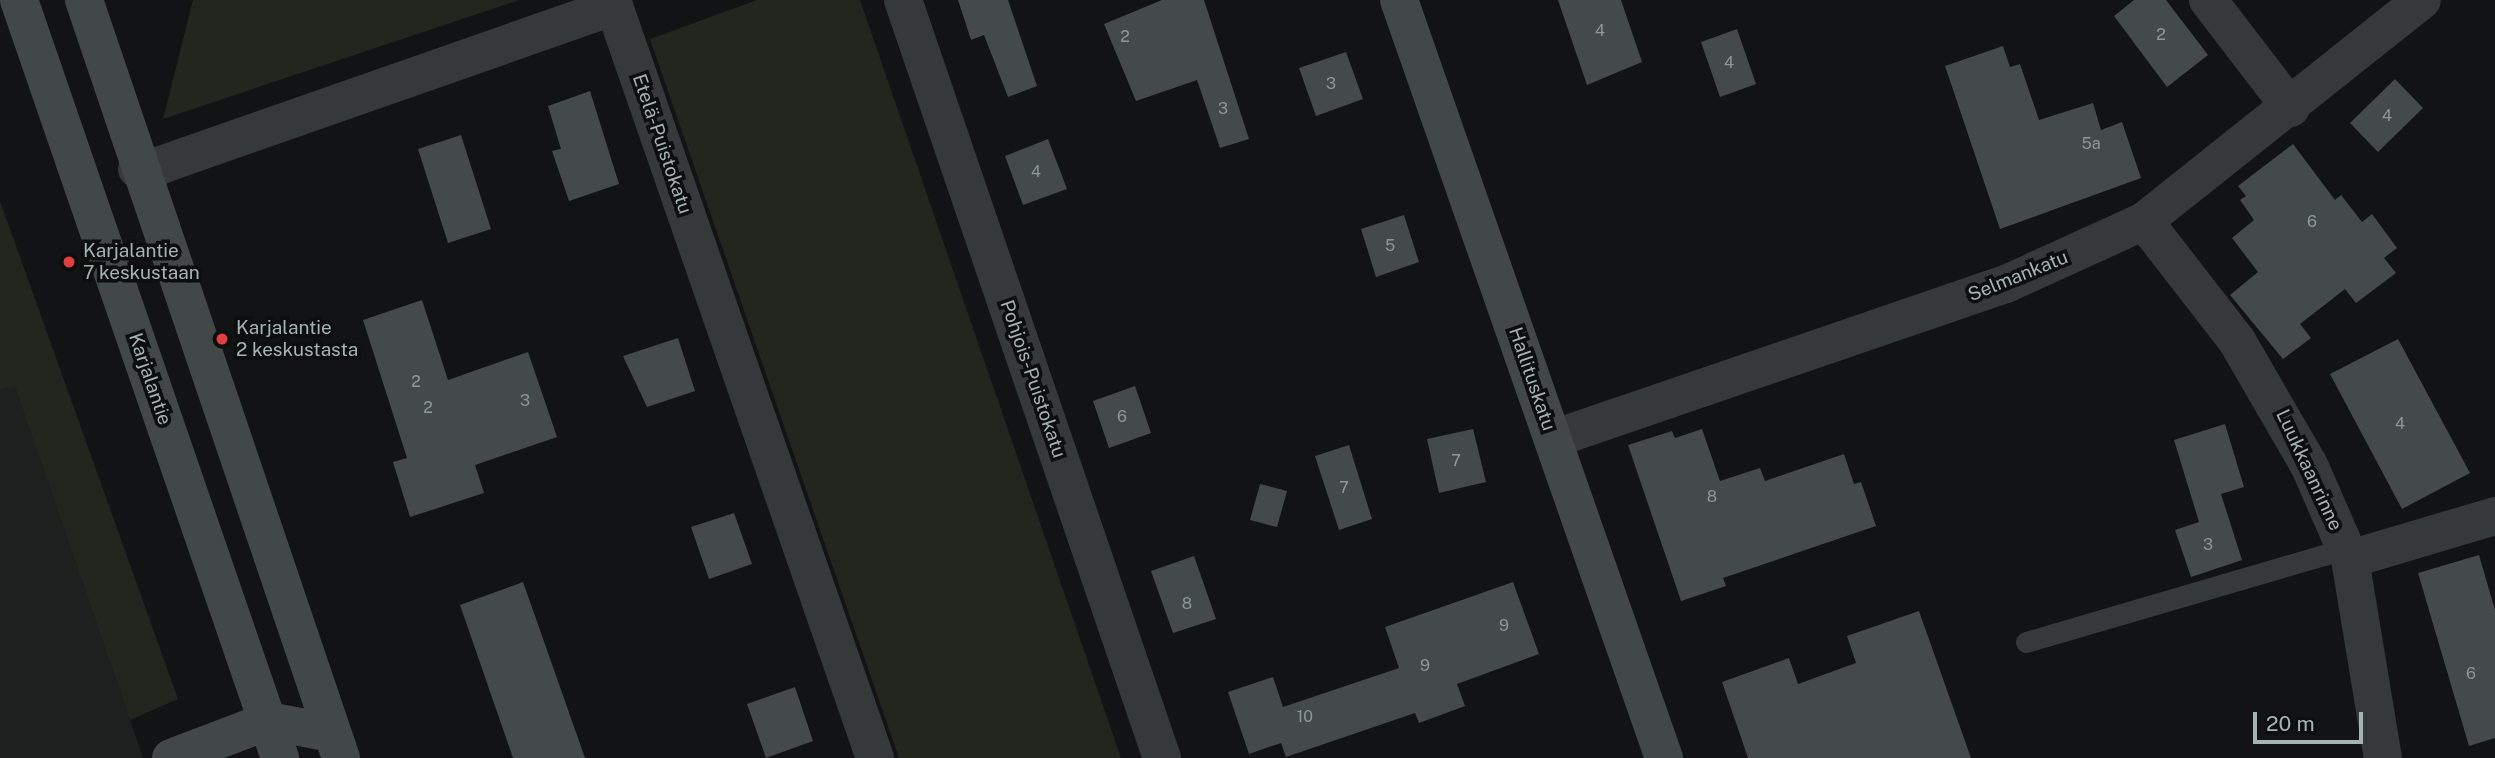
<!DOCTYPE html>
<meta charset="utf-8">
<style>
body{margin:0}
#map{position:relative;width:2495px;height:758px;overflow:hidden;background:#121314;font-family:"Public Sans",sans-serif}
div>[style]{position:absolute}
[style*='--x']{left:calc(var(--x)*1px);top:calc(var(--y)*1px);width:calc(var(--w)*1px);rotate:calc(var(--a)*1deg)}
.built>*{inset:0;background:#1e2020}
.green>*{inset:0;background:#23261f}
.building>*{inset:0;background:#444949}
.lane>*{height:21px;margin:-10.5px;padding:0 10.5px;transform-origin:10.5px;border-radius:10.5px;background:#36393a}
.street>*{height:38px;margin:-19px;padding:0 19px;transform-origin:19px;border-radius:19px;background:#36393a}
.secondary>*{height:38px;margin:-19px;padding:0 19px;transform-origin:19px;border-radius:19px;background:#424748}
.dots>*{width:19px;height:19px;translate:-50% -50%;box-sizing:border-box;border:4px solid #0d0e0e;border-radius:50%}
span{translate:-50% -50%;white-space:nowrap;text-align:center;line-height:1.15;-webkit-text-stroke:7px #0d0e0e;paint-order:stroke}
.number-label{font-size:16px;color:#8d9898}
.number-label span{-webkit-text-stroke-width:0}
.street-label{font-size:19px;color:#a5b3b3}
.poi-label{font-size:19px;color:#a5b3b3}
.left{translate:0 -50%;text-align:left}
.scale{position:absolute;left:2253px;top:712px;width:110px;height:32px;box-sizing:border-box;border:4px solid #a5b3b3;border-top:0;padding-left:9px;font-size:21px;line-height:24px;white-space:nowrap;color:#a5b3b3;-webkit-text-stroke:5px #0d0e0e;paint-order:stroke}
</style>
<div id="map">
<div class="built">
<i style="clip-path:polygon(0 323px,15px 385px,143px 758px,0 758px)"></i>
</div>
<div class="green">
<i style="clip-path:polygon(193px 0,519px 0,163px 119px)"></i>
<i style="clip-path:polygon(757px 0,860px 0,1121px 758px,899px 758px,650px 39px)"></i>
<i style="clip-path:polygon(0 201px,178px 699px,130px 720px,15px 386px,0 390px)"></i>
</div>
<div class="building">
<i style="clip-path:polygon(958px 0,1008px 0,1037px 86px,1008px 97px,984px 35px,971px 40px)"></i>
<i style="clip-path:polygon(1162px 0,1204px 0,1249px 139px,1220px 148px,1197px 80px,1136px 101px,1104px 24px)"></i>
<i style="clip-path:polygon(1558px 0,1621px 0,1642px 62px,1587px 85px)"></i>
<i style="clip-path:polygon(2134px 0,2166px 0,2208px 55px,2167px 87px,2114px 16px)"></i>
<i style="clip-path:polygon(1737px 29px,1756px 84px,1720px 97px,1701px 42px)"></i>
<i style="clip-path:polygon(2003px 46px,2010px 67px,2020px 64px,2039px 120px,2093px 103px,2101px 130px,2122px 122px,2141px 178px,2000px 229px,1945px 66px)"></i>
<i style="clip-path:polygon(1346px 52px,1363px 99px,1316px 116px,1299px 68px)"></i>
<i style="clip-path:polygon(2395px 79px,2423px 108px,2378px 152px,2350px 123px)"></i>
<i style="clip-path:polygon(590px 91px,619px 184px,569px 201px,552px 151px,561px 149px,548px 106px)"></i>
<i style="clip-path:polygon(461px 135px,491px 229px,448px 243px,418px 149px)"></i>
<i style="clip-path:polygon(1048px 139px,1067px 189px,1023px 205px,1005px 156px)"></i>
<i style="clip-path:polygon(2293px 144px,2335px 200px,2341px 195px,2362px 222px,2372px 214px,2397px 248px,2384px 258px,2396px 273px,2356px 303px,2345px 289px,2300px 324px,2311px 338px,2283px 359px,2230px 295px,2258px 272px,2232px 238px,2254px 220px,2240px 200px,2246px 196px,2238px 186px)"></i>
<i style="clip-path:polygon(1404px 215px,1419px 262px,1376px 277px,1361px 229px)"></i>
<i style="clip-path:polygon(422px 300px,448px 380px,528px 352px,557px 437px,475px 465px,484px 493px,410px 517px,393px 462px,407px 458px,363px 320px)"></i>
<i style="clip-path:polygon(678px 338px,695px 391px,647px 407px,623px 356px)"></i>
<i style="clip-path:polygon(2398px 339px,2470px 473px,2402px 509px,2330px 374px)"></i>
<i style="clip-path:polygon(1135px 386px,1151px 433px,1109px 448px,1093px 401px)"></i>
<i style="clip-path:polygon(2225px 424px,2244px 487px,2221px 494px,2242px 560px,2191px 577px,2175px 530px,2199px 522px,2174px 440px)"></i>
<i style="clip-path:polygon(1473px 429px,1486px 482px,1439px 493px,1427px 439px)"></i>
<i style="clip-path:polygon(1702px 429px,1720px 481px,1760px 468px,1765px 481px,1844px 454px,1854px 484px,1861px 482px,1876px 526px,1723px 578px,1726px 586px,1681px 601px,1628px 445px,1672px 431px,1675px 438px)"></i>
<i style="clip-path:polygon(1349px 445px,1372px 519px,1339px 530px,1315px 456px)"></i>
<i style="clip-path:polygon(1260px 484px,1287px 491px,1277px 527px,1250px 520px)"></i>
<i style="clip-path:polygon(734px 513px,752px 564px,709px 579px,691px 527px)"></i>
<i style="clip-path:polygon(2479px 555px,2495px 610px,2495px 738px,2469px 746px,2418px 573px)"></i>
<i style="clip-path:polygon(1194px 556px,1216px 619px,1173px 633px,1151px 571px)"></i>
<i style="clip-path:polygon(523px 582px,585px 758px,513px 758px,460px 605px)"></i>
<i style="clip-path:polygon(1513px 582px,1539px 654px,1457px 684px,1465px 706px,1419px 723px,1415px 713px,1286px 757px,1281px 743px,1249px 754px,1228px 692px,1273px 677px,1283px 707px,1399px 668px,1385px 627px)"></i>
<i style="clip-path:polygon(1919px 611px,1971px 758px,1748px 758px,1722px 682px,1789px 658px,1798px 684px,1856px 663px,1847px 636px)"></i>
<i style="clip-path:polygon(795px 687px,813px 741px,766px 758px,747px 704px)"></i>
</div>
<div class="lane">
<i style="--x:2026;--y:642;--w:332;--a:-16.3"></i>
</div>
<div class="street">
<i style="--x:903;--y:0;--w:801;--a:71.14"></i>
<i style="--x:2208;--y:0;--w:136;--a:52.5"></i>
<i style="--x:137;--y:169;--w:24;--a:-9"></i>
<i style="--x:161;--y:165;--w:480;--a:-19.3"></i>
<i style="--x:614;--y:6;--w:796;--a:70.86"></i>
<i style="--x:2144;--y:221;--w:152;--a:52.2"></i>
<i style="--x:2237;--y:341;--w:143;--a:59.9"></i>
<i style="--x:2309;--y:465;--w:103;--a:66.4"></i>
<i style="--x:2350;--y:559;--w:202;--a:80.6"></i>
<i style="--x:1553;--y:439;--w:479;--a:-18.9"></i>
<i style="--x:2006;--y:284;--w:152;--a:-24.5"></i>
<i style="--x:2144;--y:221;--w:355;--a:-38.5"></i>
<i style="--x:2350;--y:559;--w:151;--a:-16.5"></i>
</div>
<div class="secondary">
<i style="--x:19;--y:0;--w:802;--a:71"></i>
<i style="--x:84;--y:0;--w:800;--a:71.27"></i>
<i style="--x:1399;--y:0;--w:803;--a:70.73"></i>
<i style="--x:171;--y:758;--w:104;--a:-20.9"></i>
<i style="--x:268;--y:721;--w:65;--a:10.6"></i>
</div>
<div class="dots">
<i style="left:69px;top:262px;background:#e03e41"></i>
<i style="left:222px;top:339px;background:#e03e41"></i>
</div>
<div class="number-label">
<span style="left:1600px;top:31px">4</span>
<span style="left:2161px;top:35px">2</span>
<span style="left:1125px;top:37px">2</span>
<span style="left:1729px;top:63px">4</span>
<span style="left:1331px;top:84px">3</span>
<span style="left:1223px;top:109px">3</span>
<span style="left:2387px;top:116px">4</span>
<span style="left:2091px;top:144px">5a</span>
<span style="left:1036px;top:172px">4</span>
<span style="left:2312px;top:222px">6</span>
<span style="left:1390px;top:246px">5</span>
<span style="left:416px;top:382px">2</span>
<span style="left:525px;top:401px">3</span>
<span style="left:428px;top:408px">2</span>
<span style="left:1122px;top:417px">6</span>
<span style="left:2400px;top:424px">4</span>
<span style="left:1456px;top:461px">7</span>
<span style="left:1344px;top:488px">7</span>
<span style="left:1712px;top:497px">8</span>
<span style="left:2208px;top:545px">3</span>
<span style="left:1187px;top:604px">8</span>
<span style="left:1504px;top:626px">9</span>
<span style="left:1425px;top:666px">9</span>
<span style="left:2471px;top:674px">6</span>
<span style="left:1305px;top:717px">10</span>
</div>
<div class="street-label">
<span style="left:662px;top:144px;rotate:71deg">Etelä-Puistokatu</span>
<span style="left:2018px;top:276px;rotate:-22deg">Selmankatu</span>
<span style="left:150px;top:379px;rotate:71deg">Karjalantie</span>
<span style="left:1033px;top:379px;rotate:71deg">Pohjois-Puistokatu</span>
<span style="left:1532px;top:379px;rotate:71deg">Hallituskatu</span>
<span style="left:2309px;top:470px;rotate:65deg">Luukkaanrinne</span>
</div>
<div class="poi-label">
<span class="left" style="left:83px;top:262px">Karjalantie<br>7 keskustaan</span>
<span class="left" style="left:236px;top:339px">Karjalantie<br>2 keskustasta</span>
</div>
<div class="scale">20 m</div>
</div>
